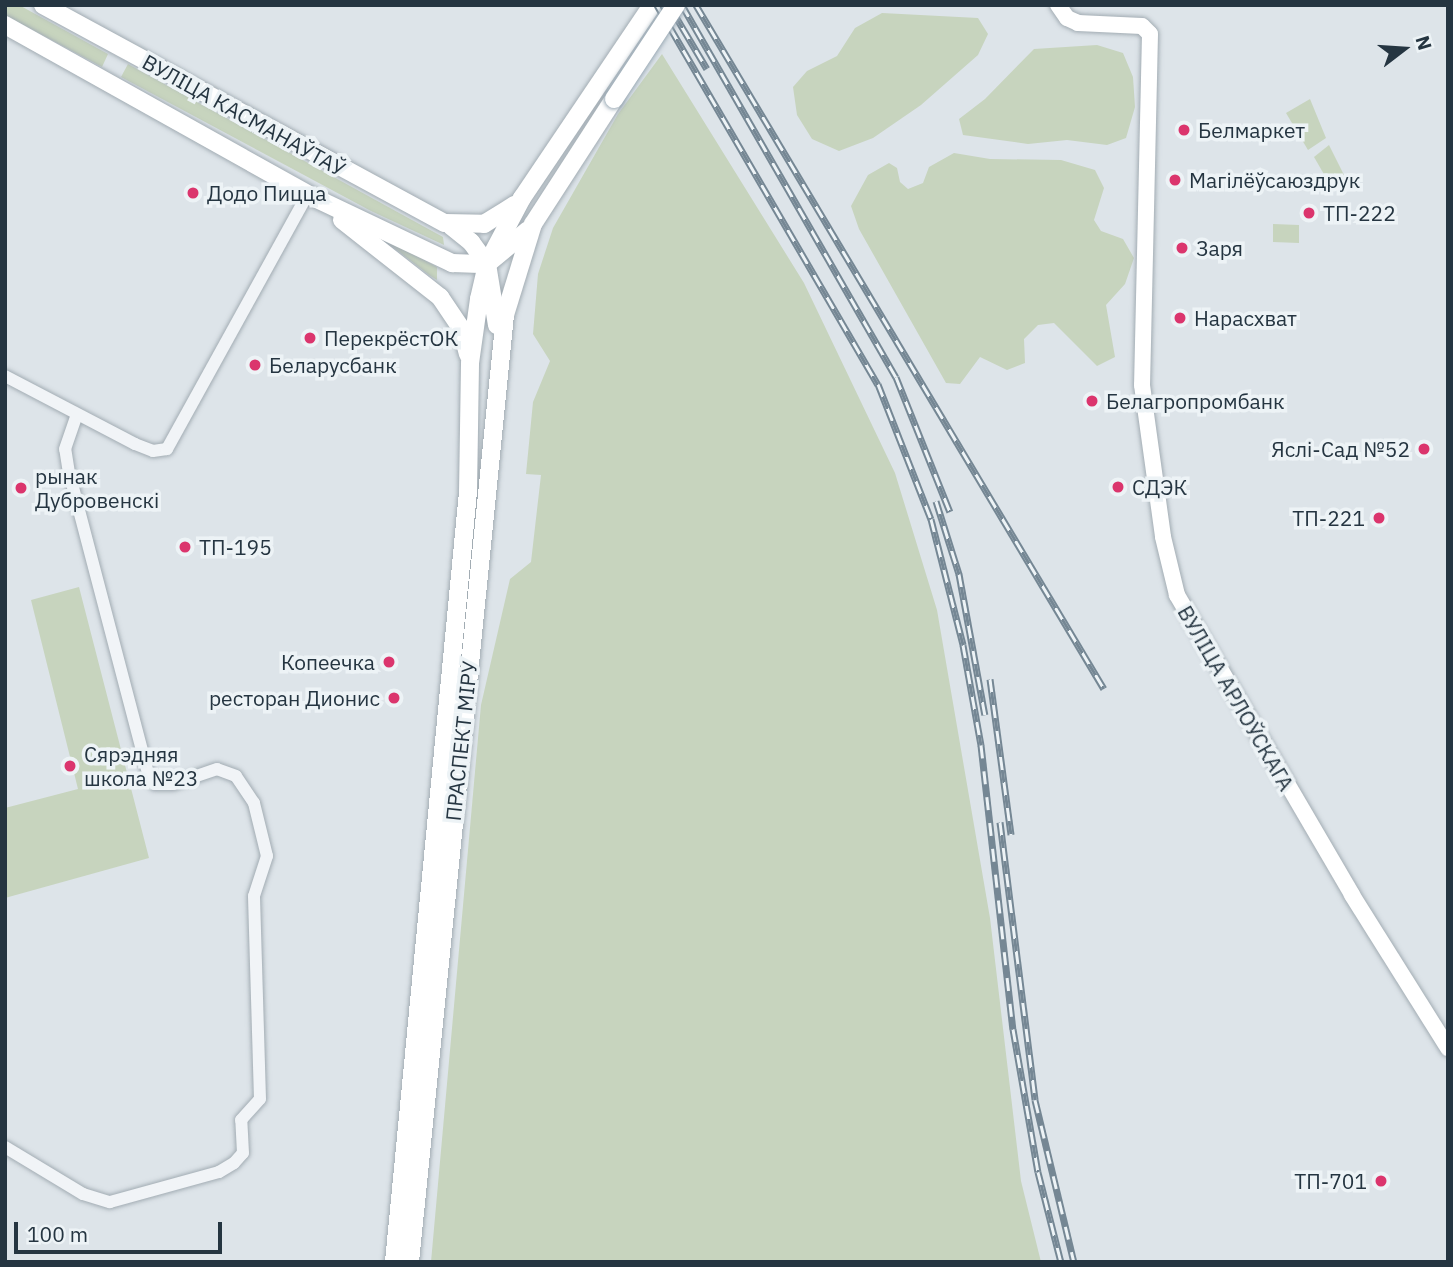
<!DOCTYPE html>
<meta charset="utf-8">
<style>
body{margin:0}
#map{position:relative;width:1453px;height:1267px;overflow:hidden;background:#dde4e9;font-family:"IBM Plex Sans",sans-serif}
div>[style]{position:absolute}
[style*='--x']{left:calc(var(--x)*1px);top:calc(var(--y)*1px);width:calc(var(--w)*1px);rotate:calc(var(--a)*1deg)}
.green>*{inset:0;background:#c7d4be}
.roads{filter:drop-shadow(0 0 2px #a2acb3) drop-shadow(0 0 2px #a2acb3)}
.street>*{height:12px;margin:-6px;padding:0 6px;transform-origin:6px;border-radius:6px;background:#f1f4f7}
.secondary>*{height:16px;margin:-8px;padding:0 8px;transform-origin:8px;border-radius:8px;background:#fff}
.primary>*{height:18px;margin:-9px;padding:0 9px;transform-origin:9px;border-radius:9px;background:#fff}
.rail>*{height:7px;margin-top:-3.5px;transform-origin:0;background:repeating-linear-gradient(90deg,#edf3f6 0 13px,#758794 0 26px);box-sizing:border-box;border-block:2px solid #758794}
.bridges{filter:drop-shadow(0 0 2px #9cabb6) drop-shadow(0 0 2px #9cabb6)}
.primary-bridge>*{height:18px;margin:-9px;padding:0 9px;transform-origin:9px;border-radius:9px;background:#fff}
.dots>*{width:19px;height:19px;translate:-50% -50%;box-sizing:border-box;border:4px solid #edf3f6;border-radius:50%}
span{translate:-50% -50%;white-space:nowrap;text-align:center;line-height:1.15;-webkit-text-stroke:7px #edf3f6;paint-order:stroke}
.street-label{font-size:21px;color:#253541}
.poi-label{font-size:21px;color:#253541}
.left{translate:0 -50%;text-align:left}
.right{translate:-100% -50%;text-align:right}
.frame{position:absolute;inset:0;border:7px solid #253541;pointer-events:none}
.north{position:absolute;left:1369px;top:14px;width:70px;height:70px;-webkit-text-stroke:5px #edf3f6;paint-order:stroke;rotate:73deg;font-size:19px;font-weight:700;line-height:28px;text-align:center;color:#253541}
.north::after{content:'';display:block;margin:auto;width:24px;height:32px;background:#253541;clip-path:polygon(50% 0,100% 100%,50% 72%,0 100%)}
.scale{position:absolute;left:14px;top:1222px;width:208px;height:32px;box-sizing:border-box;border:4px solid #253541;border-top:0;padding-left:9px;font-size:21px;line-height:24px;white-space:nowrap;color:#253541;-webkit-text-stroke:5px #edf3f6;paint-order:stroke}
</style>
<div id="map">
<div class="green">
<i style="clip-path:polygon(5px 5px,19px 5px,108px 54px,102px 67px,5px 15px)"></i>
<i style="clip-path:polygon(882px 13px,978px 18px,988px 34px,978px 55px,921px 105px,873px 138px,839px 151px,812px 139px,797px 115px,793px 87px,807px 71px,837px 56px,855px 28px)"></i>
<i style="clip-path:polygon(1097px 45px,1123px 53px,1133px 77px,1135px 107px,1126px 138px,1107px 145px,1067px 140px,1028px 144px,963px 135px,959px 119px,985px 99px,1034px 49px)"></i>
<i style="clip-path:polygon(662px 54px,804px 283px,895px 473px,937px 610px,990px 918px,1021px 1181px,1041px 1262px,431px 1262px,481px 705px,510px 579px,531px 562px,541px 475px,526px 474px,533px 402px,550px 361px,533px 334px,538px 274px,553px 228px,618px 114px)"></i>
<i style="clip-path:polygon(128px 64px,443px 237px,444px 245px,371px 211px,121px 77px)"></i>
<i style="clip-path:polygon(1310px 99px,1326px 138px,1308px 150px,1286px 113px)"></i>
<i style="clip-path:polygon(1329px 145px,1345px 177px,1325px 176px,1314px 157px)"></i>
<i style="clip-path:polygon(954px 153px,990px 159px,1061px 160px,1095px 170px,1104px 188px,1094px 220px,1101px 231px,1123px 239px,1134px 258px,1125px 284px,1106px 305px,1115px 357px,1097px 366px,1054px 323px,1038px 325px,1024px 339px,1025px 363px,1007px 370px,980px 357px,960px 384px,946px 383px,859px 229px,851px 206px,868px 175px,889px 163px,897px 168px,900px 182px,908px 189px,923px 183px,929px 167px)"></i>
<i style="clip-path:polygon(1273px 224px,1299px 225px,1299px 243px,1273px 242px)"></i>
<i style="clip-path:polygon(379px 236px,437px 267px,437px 280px,429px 275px)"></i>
<i style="clip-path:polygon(79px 587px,149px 858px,5px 898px,5px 808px,78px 789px,31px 600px)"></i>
</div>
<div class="roads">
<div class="street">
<i style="--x:5;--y:376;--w:147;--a:27.6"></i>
<i style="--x:135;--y:444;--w:19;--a:21"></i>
<i style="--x:153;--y:451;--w:14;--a:-8"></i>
<i style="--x:167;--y:449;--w:291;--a:-61.1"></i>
<i style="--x:5;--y:1147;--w:91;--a:31.1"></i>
<i style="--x:83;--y:1194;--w:28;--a:17"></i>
<i style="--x:110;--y:1202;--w:113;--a:-15.4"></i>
<i style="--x:219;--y:1172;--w:17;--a:-31"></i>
<i style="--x:234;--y:1163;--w:13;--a:-48"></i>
<i style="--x:243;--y:1153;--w:33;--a:-93"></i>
<i style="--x:241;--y:1120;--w:28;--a:-48"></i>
<i style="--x:260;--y:1099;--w:203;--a:-91.7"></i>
<i style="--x:254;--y:896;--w:42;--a:-72"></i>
<i style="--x:267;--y:856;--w:55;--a:-103.8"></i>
<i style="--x:254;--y:803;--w:32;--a:-124"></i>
<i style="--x:236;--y:776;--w:20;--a:-160"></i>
<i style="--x:217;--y:769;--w:46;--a:161.2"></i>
<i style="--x:173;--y:784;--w:18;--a:180"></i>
<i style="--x:155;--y:784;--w:9;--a:-131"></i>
<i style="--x:149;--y:777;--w:314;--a:-104.7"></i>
<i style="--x:69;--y:473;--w:24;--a:-99"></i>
<i style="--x:65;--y:449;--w:36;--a:-71"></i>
</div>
<div class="secondary">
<i style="--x:1058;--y:5;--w:16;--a:55"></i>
<i style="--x:1067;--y:18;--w:12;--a:24"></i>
<i style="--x:1078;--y:23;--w:64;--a:2.7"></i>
<i style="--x:1142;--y:26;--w:11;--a:45"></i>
<i style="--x:1150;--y:34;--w:351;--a:91.3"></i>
<i style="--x:1142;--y:385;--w:153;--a:82.1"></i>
<i style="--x:1163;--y:537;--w:60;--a:76.4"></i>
<i style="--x:1177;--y:595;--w:347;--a:59.7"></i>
<i style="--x:1352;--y:895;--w:181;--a:57.9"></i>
</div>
<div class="primary">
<i style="--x:43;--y:5;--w:457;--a:28.5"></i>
<i style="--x:445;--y:223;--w:39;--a:1"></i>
<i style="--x:484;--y:224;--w:36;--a:-32"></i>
<i style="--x:5;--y:25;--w:355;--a:29.2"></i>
<i style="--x:315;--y:198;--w:152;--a:25.4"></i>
<i style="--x:452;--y:263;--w:35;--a:2"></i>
<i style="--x:487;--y:264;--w:53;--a:-39.7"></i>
<i style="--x:342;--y:220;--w:125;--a:38.2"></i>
<i style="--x:440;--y:297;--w:37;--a:56"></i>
<i style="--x:461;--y:328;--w:27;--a:75"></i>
<i style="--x:451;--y:226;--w:26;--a:39"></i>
<i style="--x:471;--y:242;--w:27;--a:54"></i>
<i style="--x:487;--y:264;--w:62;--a:80.7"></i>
<i style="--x:394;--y:1262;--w:774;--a:-84.51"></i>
<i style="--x:468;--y:492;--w:129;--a:-89.1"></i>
<i style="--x:470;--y:363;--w:65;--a:-82"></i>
<i style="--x:479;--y:299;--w:36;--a:-77"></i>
<i style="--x:487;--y:264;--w:75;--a:-62.1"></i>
<i style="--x:522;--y:198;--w:233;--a:-56"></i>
<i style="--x:410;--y:1262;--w:952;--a:-84.27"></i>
<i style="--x:505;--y:315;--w:95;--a:-72.9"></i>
<i style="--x:533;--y:224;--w:149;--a:-57.1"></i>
</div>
</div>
<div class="rail">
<i style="--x:657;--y:5;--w:439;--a:59.8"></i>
<i style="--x:878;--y:384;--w:145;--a:68.6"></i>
<i style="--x:931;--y:519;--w:130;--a:75.7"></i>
<i style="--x:963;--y:645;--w:102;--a:79.8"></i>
<i style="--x:981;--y:745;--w:286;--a:83.6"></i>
<i style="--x:1013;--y:1029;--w:145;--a:80.1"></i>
<i style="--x:1038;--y:1172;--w:93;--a:75.7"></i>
<i style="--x:669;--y:5;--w:74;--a:59.3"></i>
<i style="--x:682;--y:5;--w:429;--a:60.1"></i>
<i style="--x:896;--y:377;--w:145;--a:68.2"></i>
<i style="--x:696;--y:5;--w:796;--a:59.18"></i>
<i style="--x:936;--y:501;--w:77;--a:72.5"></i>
<i style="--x:959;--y:574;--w:143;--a:79.6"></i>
<i style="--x:990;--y:679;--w:157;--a:82.3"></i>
<i style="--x:1000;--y:822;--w:280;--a:82.8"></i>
<i style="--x:1035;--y:1100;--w:167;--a:76.5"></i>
</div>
<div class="bridges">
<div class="primary-bridge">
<i style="--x:614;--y:99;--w:113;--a:-56.6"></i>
</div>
</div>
<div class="dots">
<i style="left:1184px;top:130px;background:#db356d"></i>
<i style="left:1175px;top:180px;background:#db356d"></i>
<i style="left:193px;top:193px;background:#db356d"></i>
<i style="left:1309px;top:213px;background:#db356d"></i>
<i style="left:1182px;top:248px;background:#db356d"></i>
<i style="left:1180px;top:318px;background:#db356d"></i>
<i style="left:310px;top:338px;background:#db356d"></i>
<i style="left:255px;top:365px;background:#db356d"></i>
<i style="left:1092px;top:401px;background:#db356d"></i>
<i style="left:1424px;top:449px;background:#db356d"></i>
<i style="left:1118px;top:487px;background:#db356d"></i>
<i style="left:21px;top:488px;background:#db356d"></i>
<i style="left:1379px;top:518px;background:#db356d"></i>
<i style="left:185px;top:547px;background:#db356d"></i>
<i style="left:389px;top:662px;background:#db356d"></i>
<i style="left:394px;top:698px;background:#db356d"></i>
<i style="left:70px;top:766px;background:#db356d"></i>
<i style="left:1381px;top:1181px;background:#db356d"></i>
</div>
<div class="street-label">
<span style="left:244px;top:115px;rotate:29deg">ВУЛІЦА КАСМАНАЎТАЎ</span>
<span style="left:1236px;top:698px;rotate:60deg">ВУЛІЦА АРЛОЎСКАГА</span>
<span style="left:461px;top:741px;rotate:-84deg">ПРАСПЕКТ МІРУ</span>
</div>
<div class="poi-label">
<span class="left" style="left:1198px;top:130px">Белмаркет</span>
<span class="left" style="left:1189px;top:180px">Магілёўсаюздрук</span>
<span class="left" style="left:207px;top:193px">Додо Пицца</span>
<span class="left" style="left:1323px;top:213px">ТП-222</span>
<span class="left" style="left:1196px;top:248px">Заря</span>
<span class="left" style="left:1194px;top:318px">Нарасхват</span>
<span class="left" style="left:324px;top:338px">ПерекрёстОК</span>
<span class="left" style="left:269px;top:365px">Беларусбанк</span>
<span class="left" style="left:1106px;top:401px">Белагропромбанк</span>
<span class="right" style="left:1410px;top:449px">Яслі-Сад №52</span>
<span class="left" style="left:35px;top:488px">рынак<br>Дубровенскі</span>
<span class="left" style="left:1132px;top:487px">СДЭК</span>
<span class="right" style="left:1365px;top:518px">ТП-221</span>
<span class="left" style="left:199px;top:547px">ТП-195</span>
<span class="right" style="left:375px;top:662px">Копеечка</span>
<span class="right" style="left:380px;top:698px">ресторан Дионис</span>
<span class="left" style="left:84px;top:766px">Сярэдняя<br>школа №23</span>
<span class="right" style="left:1367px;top:1181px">ТП-701</span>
</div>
<div class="frame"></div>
<div class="north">N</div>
<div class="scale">100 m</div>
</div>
